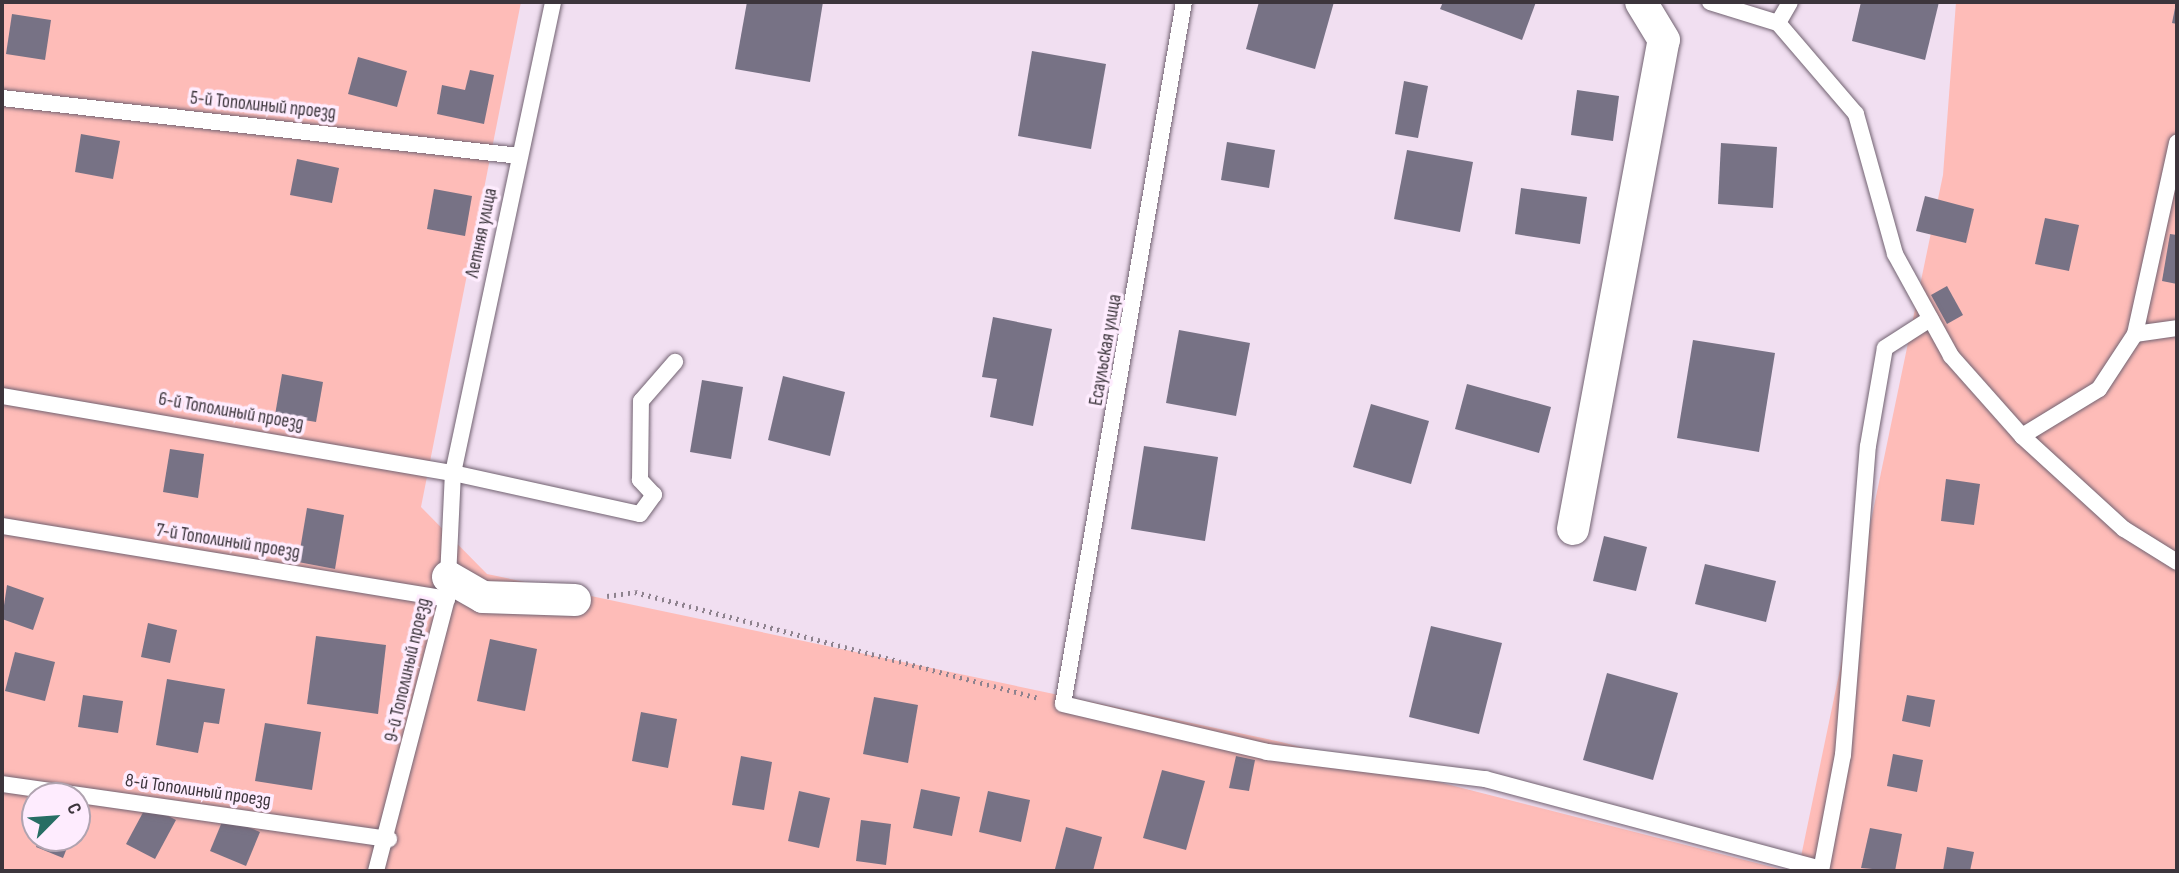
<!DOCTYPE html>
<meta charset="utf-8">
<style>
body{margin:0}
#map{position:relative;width:2179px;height:873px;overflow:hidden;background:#f1dff1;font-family:"Sofia Sans Condensed",sans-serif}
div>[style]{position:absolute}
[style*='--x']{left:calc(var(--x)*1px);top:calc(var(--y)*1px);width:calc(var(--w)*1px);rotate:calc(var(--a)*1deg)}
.green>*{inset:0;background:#febcb8}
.building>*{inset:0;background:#777285}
.path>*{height:4.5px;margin-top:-2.25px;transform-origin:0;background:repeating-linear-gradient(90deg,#8e828e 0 2px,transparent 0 7px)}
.roads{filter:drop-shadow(0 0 2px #716271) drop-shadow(0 0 2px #716271)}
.lane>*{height:16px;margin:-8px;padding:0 8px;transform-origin:8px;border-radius:8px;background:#fff}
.street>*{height:32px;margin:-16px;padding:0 16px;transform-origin:16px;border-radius:16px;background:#fff}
span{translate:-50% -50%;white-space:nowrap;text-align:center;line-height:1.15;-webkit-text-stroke:7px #feecfe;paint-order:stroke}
.street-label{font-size:19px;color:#3c353c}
.frame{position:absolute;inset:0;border:4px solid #3c353c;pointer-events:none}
.north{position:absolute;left:21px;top:782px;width:70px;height:70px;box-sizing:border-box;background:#feecfe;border:2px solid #b0a3b0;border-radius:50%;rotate:65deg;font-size:19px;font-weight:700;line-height:28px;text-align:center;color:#3c353c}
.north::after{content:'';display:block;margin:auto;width:24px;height:32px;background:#276e64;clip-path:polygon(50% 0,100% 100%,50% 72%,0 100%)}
</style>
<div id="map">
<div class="green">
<i style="clip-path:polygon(evenodd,2px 2px,521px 2px,421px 507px,487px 574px,1281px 742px,1788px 871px,2px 871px,2px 2px,35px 796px,77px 796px,77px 838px,35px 838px,35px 796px)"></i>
<i style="clip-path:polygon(1956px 2px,2177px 2px,2177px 871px,1798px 871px,1943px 175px)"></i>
</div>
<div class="building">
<i style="clip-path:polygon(747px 2px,823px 2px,810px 82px,735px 69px)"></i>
<i style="clip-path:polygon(1259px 2px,1334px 2px,1315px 69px,1246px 49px)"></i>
<i style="clip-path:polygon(1443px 2px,1536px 2px,1522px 40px,1440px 9px)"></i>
<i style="clip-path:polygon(1861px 2px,1939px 2px,1925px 60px,1852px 41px)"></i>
<i style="clip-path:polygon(2176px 3px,2177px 4px,2177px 24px,2172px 23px)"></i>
<i style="clip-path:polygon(12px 14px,51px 20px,45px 60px,6px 54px)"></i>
<i style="clip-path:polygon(1032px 51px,1106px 64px,1091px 149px,1018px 136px)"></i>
<i style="clip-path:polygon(358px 57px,407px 71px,397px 107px,348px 94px)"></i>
<i style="clip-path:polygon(470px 70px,494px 75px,484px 124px,437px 114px,442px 85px,465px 90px)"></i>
<i style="clip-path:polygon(1404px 81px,1428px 86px,1418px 138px,1395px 134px)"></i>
<i style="clip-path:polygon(1577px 90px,1619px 96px,1613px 141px,1571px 135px)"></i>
<i style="clip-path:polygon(81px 134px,120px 141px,113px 179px,75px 172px)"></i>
<i style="clip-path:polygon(1227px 142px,1275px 150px,1269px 188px,1221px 180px)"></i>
<i style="clip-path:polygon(1721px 143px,1777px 147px,1773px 208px,1718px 204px)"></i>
<i style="clip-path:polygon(1407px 150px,1473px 162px,1460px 232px,1394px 219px)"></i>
<i style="clip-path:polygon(297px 159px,339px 168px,332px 203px,290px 195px)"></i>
<i style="clip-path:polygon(1521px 188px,1587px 197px,1580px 244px,1515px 234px)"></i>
<i style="clip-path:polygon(434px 189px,472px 196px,465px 236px,427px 229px)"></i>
<i style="clip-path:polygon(1925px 196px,1974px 209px,1966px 243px,1916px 231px)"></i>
<i style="clip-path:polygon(2045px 218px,2079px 225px,2069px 271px,2035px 264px)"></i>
<i style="clip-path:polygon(2170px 234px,2177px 235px,2177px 284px,2162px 281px)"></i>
<i style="clip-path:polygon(1947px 286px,1963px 315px,1947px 324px,1931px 295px)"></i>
<i style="clip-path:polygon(993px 317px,1052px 329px,1033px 426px,990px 417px,997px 379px,982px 377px)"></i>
<i style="clip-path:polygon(1179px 330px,1250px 343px,1236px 416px,1166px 403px)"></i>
<i style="clip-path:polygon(1693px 340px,1775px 353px,1759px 452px,1677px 438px)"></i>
<i style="clip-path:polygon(282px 374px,323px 382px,316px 422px,275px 415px)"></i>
<i style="clip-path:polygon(783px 376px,845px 392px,830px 456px,768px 440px)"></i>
<i style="clip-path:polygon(702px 380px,743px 387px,731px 459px,690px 452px)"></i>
<i style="clip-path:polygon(1467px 384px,1551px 407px,1539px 453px,1455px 429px)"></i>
<i style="clip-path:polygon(1371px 404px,1429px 421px,1411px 484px,1353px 467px)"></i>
<i style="clip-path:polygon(1144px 446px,1218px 457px,1205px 541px,1131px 529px)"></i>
<i style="clip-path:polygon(170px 449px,204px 454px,198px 498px,163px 492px)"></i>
<i style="clip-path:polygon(1946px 479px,1980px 484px,1974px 525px,1941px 521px)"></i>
<i style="clip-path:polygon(307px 508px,344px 515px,335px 569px,298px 562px)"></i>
<i style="clip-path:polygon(1604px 536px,1647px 547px,1636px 591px,1593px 581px)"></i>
<i style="clip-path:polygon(1705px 564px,1776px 581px,1766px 622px,1695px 604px)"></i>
<i style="clip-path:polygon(7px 585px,44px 598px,33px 630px,2px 619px)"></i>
<i style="clip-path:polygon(148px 623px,177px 630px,170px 663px,141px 657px)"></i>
<i style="clip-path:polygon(1431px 626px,1502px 643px,1479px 734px,1409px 717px)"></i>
<i style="clip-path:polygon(316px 636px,386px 645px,378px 714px,307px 704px)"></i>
<i style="clip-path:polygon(490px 639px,537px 649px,525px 711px,477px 701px)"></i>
<i style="clip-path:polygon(15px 652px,55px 662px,45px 701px,5px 691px)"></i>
<i style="clip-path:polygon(1607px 673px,1678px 693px,1653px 780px,1583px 760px)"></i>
<i style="clip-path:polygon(167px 679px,225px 689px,219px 724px,204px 722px,198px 753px,156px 745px)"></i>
<i style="clip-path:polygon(83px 695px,123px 701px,118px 733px,78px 727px)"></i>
<i style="clip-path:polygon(1907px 695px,1935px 700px,1930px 727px,1902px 721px)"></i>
<i style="clip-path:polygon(874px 697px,918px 705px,908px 763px,863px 754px)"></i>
<i style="clip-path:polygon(641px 712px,677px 719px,668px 768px,632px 761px)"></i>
<i style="clip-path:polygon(265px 723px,321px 732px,312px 790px,255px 781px)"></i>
<i style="clip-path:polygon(1893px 754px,1923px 760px,1917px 792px,1887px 786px)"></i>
<i style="clip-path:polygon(741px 756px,772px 762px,764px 810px,732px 805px)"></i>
<i style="clip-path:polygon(1236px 756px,1255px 760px,1249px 791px,1229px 788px)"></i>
<i style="clip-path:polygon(1162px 770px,1205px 781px,1186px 850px,1143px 838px)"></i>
<i style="clip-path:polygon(921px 789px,960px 797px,952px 836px,913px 828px)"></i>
<i style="clip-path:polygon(799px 791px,830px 798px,819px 848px,788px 841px)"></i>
<i style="clip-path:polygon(988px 791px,1030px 800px,1021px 842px,979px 832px)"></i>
<i style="clip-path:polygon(147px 805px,176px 820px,155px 859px,126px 844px)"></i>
<i style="clip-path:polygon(224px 817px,260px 832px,246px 866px,210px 851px)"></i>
<i style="clip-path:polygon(861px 820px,891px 824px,886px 865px,856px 861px)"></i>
<i style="clip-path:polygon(1066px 827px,1102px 837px,1093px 871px,1055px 869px)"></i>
<i style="clip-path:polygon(1870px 828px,1902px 834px,1895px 871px,1861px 868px)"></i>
<i style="clip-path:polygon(40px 838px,71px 838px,63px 858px,36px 847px)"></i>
<i style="clip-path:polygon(1947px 847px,1974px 852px,1970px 871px,1943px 871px)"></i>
</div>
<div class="path">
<i style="--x:607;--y:596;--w:28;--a:-8"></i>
<i style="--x:635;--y:592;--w:418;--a:14.7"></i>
</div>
<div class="roads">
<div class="lane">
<i style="--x:1184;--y:2;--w:712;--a:99.78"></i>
<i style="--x:1063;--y:704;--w:210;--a:13.2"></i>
<i style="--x:1267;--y:752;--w:220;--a:7.1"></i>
<i style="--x:1485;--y:779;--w:348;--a:15"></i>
<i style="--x:1710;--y:2;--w:71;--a:17.2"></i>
<i style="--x:1778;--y:23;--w:120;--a:49.4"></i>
<i style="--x:1856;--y:114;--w:145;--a:74.4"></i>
<i style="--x:1895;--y:254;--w:116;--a:61.2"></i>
<i style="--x:1951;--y:356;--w:107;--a:48.4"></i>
<i style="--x:2022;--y:436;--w:138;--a:42.4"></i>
<i style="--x:2124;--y:529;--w:62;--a:31.9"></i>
<i style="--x:1778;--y:23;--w:24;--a:-60"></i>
<i style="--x:2;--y:98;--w:521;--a:6.39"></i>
<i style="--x:2135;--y:334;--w:42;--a:-8.1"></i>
<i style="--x:2;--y:396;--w:458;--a:9.7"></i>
<i style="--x:453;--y:473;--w:191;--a:12.4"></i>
<i style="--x:640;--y:514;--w:24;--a:-54"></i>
<i style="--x:654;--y:495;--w:21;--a:-133"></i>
<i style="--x:640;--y:480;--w:79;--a:-89.3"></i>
<i style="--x:641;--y:401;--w:52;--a:-48.9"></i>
<i style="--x:2022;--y:436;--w:90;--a:-31.4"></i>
<i style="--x:2099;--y:389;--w:66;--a:-56.8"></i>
<i style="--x:2135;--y:334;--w:196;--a:-77.6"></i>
<i style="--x:2;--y:526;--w:451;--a:9.3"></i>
<i style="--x:2;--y:784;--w:391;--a:8.1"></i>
<i style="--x:376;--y:871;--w:281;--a:-75.4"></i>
<i style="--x:447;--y:599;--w:126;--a:-87.3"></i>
<i style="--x:453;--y:473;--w:481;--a:-78"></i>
<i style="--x:1821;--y:871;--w:118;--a:-79.3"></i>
<i style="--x:1843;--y:755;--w:310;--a:-85.4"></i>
<i style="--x:1868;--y:446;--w:99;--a:-80.2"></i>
<i style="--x:1885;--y:348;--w:54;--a:-32.8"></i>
</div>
<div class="street">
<i style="--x:1573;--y:529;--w:497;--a:-79.5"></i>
<i style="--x:1664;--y:40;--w:44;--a:-121.2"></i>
<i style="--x:448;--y:577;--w:40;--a:29.7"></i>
<i style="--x:483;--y:597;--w:92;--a:1.9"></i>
</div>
</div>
<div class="street-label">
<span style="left:263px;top:106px;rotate:6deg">5-й Тополиный проезд</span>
<span style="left:482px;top:233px;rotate:-78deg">Летняя улица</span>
<span style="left:1106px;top:350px;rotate:-80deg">Есаульская улица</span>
<span style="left:231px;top:412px;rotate:10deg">6-й Тополиный проезд</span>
<span style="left:228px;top:542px;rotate:9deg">7-й Тополиный проезд</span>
<span style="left:408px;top:670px;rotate:-77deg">9-й Тополиный проезд</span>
<span style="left:198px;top:791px;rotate:8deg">8-й Тополиный проезд</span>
</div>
<div class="frame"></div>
<div class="north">С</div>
</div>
